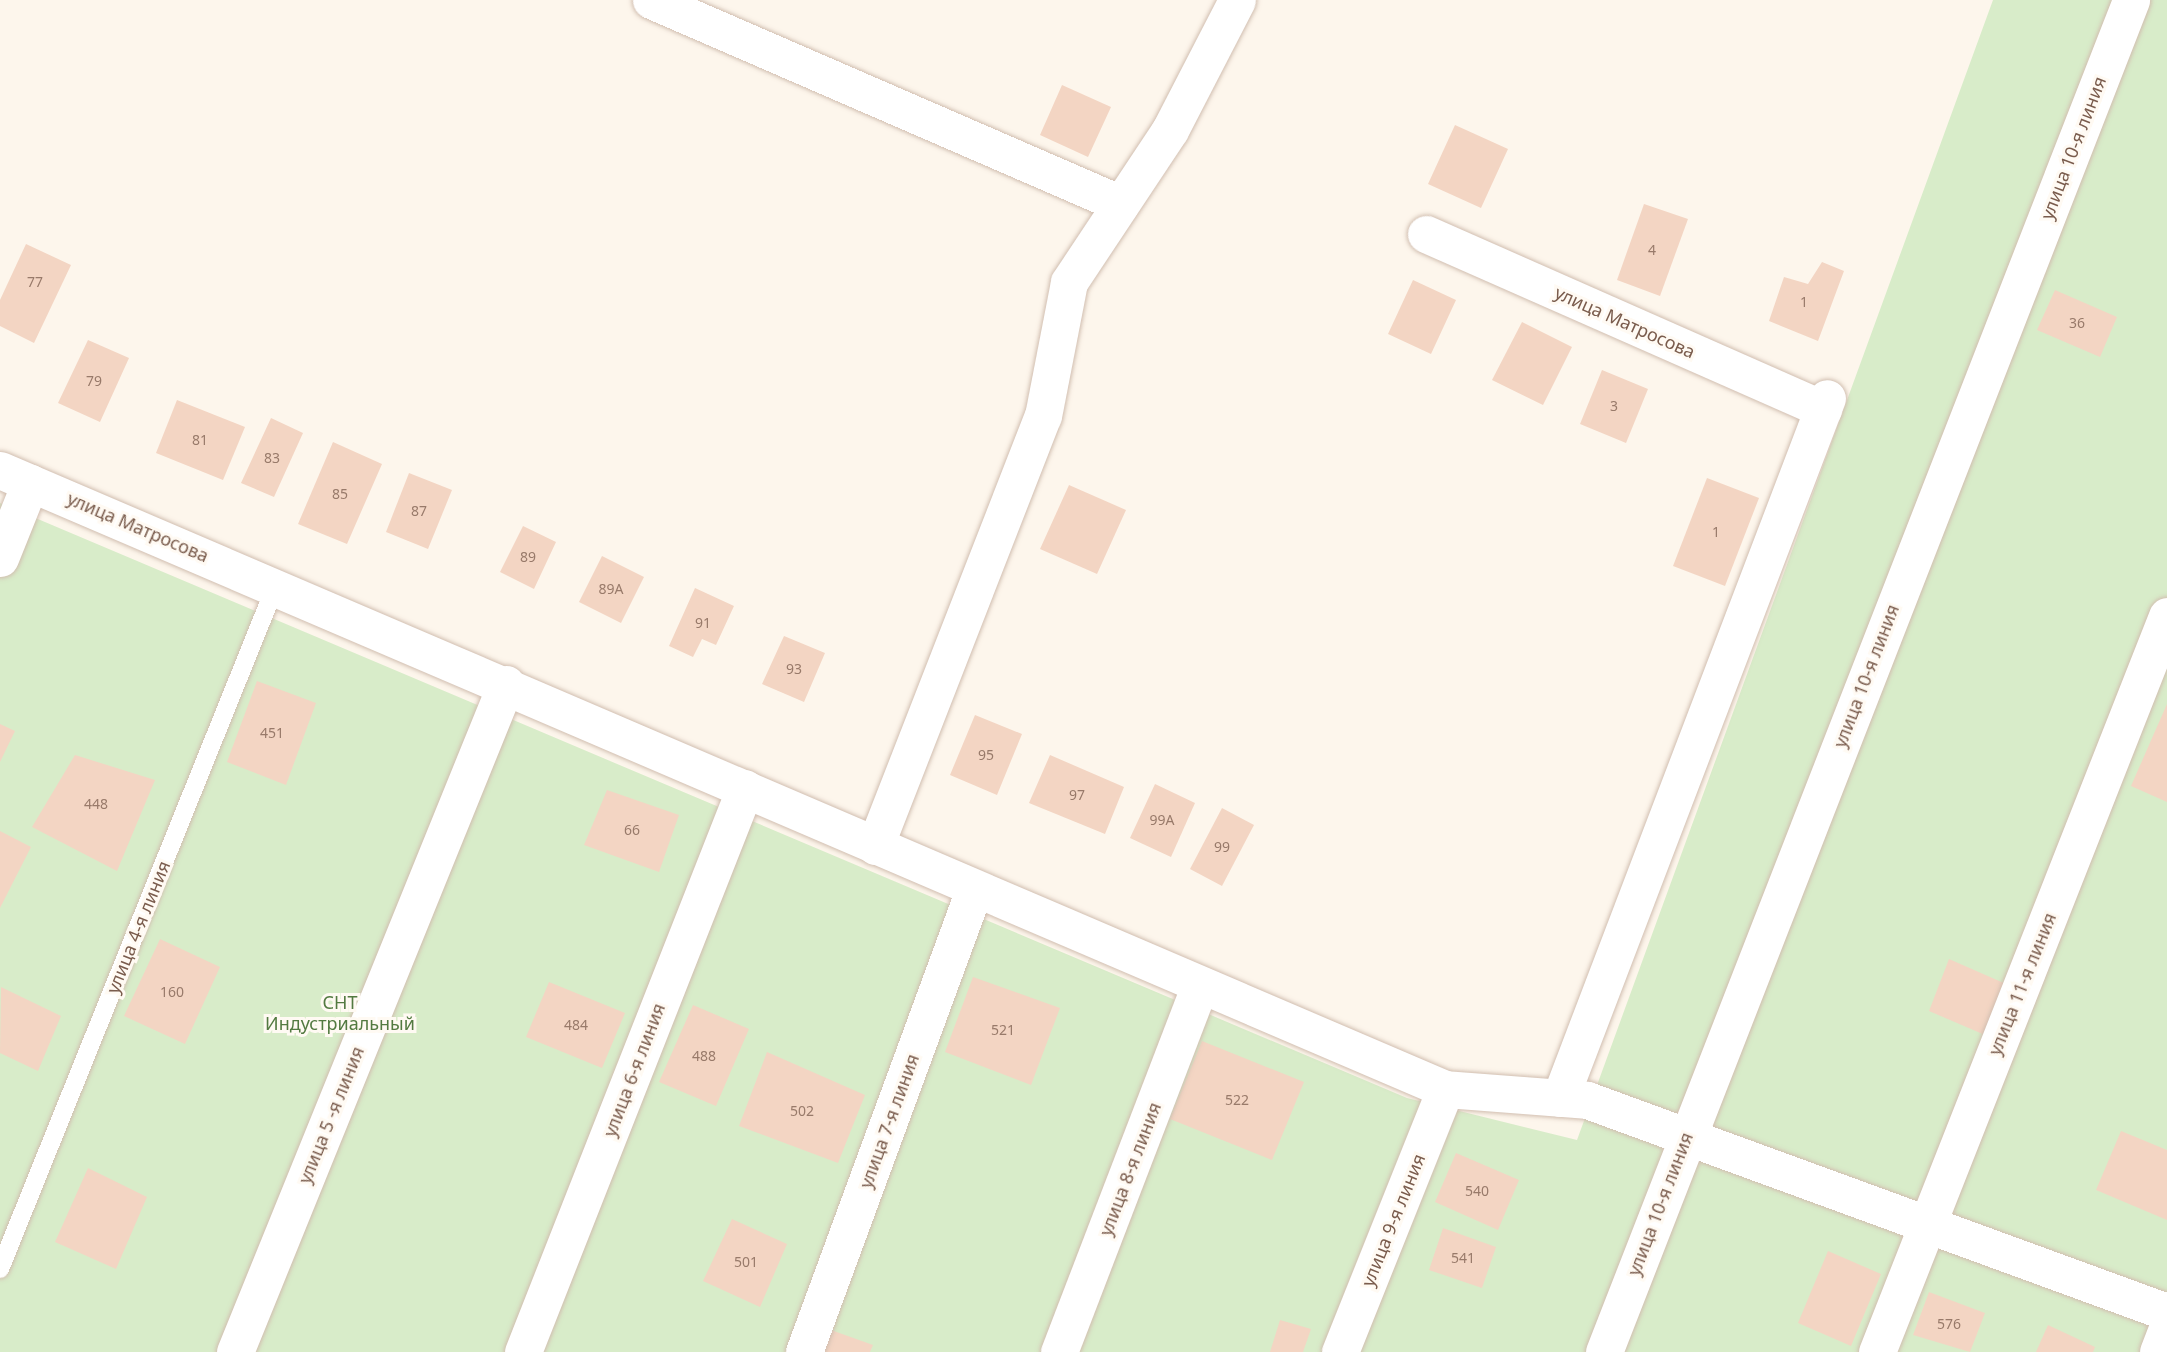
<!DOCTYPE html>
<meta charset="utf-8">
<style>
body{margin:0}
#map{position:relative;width:2167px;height:1352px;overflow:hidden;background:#fdf6ec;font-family:"Noto Sans",sans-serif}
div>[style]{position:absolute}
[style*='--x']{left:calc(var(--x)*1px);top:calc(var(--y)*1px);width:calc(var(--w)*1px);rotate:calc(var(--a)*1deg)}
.green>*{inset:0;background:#d8ecc9}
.building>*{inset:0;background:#f3d5c3}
.roads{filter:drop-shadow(0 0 2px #d1beb0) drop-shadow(0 0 2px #d1beb0)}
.service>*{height:18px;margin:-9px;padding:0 9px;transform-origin:9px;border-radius:9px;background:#fff}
.minor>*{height:37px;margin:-18.5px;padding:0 18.5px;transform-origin:18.5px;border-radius:18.5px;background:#fff}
span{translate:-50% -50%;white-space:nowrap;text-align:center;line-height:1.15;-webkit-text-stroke:6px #fffaf3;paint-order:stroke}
.number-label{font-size:14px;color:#987a6a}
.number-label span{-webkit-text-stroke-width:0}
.street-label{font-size:18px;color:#7a5c4d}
.park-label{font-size:18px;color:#537a41}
</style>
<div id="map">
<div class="green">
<i style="clip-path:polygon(1993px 0,2167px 0,2167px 1352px,0 1352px,0 503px,1407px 1098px,1577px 1140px)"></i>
</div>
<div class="building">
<i style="clip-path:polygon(1062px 85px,1111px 107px,1088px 157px,1040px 135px)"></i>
<i style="clip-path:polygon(1455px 125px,1508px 149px,1481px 208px,1428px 184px)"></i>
<i style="clip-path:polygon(1644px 204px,1688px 219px,1660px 296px,1617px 280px)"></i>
<i style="clip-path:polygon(26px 244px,71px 265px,34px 343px,0 326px,0 300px)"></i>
<i style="clip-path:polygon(1822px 262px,1844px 271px,1818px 341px,1769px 321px,1784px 277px,1808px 284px)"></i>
<i style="clip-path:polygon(1413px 280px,1456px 300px,1431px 354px,1388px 334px)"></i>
<i style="clip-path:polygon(2055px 290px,2117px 317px,2100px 357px,2037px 330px)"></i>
<i style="clip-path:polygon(1522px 322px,1572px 347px,1543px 405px,1492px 380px)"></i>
<i style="clip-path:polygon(88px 340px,129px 358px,100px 422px,58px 403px)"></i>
<i style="clip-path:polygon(1602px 370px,1648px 389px,1626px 443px,1580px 424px)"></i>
<i style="clip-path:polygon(177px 400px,245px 427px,223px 480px,156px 453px)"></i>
<i style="clip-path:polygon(271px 418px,303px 433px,274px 497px,241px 483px)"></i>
<i style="clip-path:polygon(333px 442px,382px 464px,347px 544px,298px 524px)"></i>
<i style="clip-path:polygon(409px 473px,452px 490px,428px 549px,386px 532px)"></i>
<i style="clip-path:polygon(1707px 478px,1759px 498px,1725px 586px,1673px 566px)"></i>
<i style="clip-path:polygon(1069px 485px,1126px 510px,1097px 574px,1040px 549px)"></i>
<i style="clip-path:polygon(523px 526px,556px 542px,534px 589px,500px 572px)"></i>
<i style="clip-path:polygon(602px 556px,644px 577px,621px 623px,579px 602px)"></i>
<i style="clip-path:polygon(695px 588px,734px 606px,716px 645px,702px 639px,693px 657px,669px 646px)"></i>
<i style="clip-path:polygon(784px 636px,825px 653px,804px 702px,762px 684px)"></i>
<i style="clip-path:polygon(257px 681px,316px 703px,286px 785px,227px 762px)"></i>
<i style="clip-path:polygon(2167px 704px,2167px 802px,2131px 786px)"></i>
<i style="clip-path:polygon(975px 715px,1022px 734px,997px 795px,950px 775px)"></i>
<i style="clip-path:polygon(0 724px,15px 731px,0 762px)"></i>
<i style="clip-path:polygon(75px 755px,155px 780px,117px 871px,32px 827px)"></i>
<i style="clip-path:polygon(1050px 755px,1124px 787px,1105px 834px,1029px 803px)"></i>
<i style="clip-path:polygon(1155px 784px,1195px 803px,1171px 857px,1130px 838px)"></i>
<i style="clip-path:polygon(607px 790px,679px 815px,659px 872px,584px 845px)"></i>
<i style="clip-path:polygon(1222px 808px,1254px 825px,1222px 886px,1190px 869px)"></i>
<i style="clip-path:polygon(0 831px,31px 847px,0 908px)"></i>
<i style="clip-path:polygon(160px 939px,220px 967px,185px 1044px,124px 1016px)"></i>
<i style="clip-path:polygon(1949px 959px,2006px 984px,1985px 1035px,1929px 1011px)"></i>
<i style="clip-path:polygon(973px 977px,1060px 1008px,1031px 1085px,945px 1052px)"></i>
<i style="clip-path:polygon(549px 982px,625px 1013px,602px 1068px,526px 1037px)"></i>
<i style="clip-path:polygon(1px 987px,61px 1016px,38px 1071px,0 1053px)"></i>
<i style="clip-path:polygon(693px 1005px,749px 1029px,716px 1106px,659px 1082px)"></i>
<i style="clip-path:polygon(1202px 1041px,1304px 1082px,1272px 1160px,1170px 1119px)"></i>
<i style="clip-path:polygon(767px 1052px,865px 1095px,838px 1163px,739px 1126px)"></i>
<i style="clip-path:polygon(2121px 1131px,2167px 1150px,2167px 1220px,2096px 1190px)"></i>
<i style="clip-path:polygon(1456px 1153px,1519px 1180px,1498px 1230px,1435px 1202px)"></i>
<i style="clip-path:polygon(88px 1168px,147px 1197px,116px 1269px,55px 1242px)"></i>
<i style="clip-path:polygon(732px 1219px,787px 1244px,760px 1307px,703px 1281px)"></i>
<i style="clip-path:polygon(1443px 1228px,1496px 1247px,1482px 1288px,1429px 1270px)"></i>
<i style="clip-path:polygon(1828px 1251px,1881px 1274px,1851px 1346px,1798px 1323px)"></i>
<i style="clip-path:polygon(1929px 1292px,1985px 1313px,1970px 1352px,1913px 1335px)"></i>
<i style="clip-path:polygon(1280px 1320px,1311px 1329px,1303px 1352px,1270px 1352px)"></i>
<i style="clip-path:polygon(817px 1325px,873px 1345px,870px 1352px,809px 1352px)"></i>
<i style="clip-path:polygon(2048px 1325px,2095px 1347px,2093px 1352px,2036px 1352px)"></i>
</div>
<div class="roads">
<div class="service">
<i style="--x:0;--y:1269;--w:738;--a:-68.03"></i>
</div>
<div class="minor">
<i style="--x:651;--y:0;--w:512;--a:23.46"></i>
<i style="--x:1426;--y:234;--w:434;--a:23.8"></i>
<i style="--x:0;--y:470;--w:1572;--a:23.19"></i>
<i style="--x:1445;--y:1089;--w:142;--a:4.4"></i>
<i style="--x:1587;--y:1100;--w:618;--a:20.08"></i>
<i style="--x:0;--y:558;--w:81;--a:-68.2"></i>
<i style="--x:875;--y:846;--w:462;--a:-68.7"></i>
<i style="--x:1043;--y:416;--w:136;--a:-79"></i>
<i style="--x:1069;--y:282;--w:182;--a:-56.4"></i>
<i style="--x:1170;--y:130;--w:146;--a:-62.7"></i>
<i style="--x:1560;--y:1098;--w:749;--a:-69.12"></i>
<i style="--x:235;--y:1352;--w:721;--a:-67.92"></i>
<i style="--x:523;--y:1352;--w:606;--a:-68.51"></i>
<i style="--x:804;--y:1352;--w:492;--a:-69.8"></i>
<i style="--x:1059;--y:1352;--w:393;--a:-69"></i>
<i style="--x:1340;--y:1352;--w:283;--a:-68.2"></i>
<i style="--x:1604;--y:1352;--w:1451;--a:-68.7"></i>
<i style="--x:1877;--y:1352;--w:791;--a:-68.49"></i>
<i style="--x:2158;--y:1352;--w:26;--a:-69"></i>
</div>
</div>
<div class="number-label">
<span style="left:1652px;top:250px">4</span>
<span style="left:35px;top:282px">77</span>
<span style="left:1804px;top:302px">1</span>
<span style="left:2077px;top:323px">36</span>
<span style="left:94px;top:381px">79</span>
<span style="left:1614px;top:406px">3</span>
<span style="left:200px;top:440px">81</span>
<span style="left:272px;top:458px">83</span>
<span style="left:340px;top:494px">85</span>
<span style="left:419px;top:511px">87</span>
<span style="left:1716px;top:532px">1</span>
<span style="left:528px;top:557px">89</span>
<span style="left:611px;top:589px">89А</span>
<span style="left:703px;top:623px">91</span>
<span style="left:794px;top:669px">93</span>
<span style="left:272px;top:733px">451</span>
<span style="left:986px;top:755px">95</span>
<span style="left:1077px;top:795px">97</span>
<span style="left:96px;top:804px">448</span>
<span style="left:1162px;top:820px">99А</span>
<span style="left:632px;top:830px">66</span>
<span style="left:1222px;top:847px">99</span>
<span style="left:172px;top:992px">160</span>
<span style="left:576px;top:1025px">484</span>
<span style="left:1003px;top:1030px">521</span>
<span style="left:704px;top:1056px">488</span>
<span style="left:1237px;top:1100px">522</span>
<span style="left:802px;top:1111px">502</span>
<span style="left:1477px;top:1191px">540</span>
<span style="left:1463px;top:1258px">541</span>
<span style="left:746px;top:1262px">501</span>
<span style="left:1949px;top:1324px">576</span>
</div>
<div class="street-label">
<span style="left:2073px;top:148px;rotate:-69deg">улица 10-я линия</span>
<span style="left:1625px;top:322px;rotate:24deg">улица Матросова</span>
<span style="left:138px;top:527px;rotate:23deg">улица Матросова</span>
<span style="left:1866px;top:676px;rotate:-69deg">улица 10-я линия</span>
<span style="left:138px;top:927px;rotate:-68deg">улица 4-я линия</span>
<span style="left:2022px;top:984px;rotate:-68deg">улица 11-я линия</span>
<span style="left:634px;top:1070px;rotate:-69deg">улица 6-я линия</span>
<span style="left:331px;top:1115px;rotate:-68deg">улица 5 -я линия</span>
<span style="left:889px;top:1121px;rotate:-70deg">улица 7-я линия</span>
<span style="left:1130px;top:1169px;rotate:-69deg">улица 8-я линия</span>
<span style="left:1660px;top:1204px;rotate:-69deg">улица 10-я линия</span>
<span style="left:1393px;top:1220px;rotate:-68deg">улица 9-я линия</span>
</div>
<div class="park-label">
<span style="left:340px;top:1013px">СНТ<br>Индустриальный</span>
</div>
</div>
